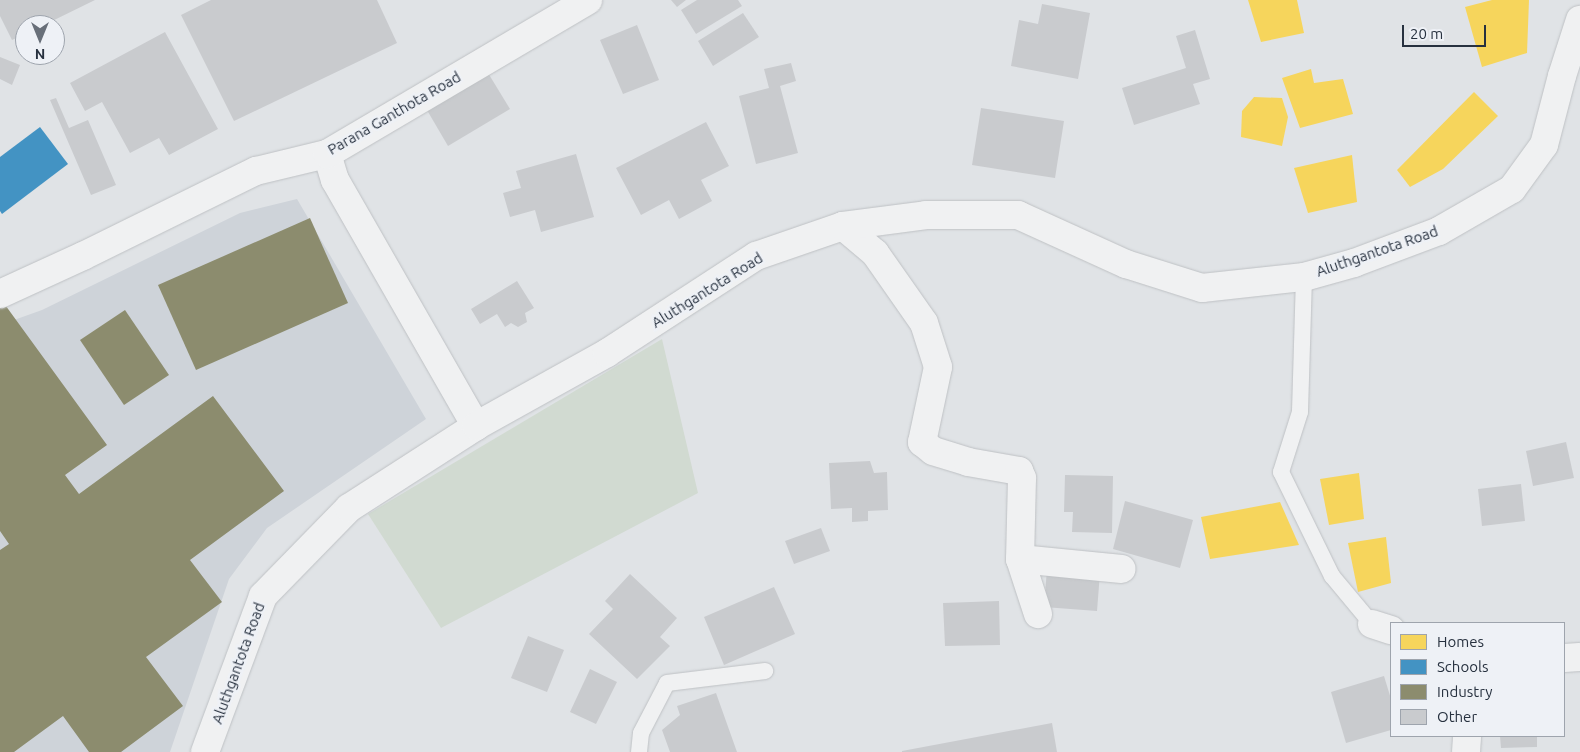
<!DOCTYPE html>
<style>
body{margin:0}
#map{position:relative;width:1580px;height:752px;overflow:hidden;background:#e0e3e6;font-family:Ubuntu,sans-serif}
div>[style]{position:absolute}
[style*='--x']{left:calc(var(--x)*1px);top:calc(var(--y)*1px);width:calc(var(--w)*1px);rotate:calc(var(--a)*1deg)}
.built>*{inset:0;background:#ced3d9}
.green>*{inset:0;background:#d1dad1}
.homes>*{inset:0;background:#f6d55c}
.schools>*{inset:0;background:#4393c3}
.industry>*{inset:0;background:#8c8c6e}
.building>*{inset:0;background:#c9cbce}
.roads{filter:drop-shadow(0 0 1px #bec1c4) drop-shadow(0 0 1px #bec1c4)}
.service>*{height:16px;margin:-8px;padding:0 8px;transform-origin:8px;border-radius:8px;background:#f0f1f2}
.minor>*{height:28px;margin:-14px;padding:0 14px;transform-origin:14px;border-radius:14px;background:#f0f1f2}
.tertiary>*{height:28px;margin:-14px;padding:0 14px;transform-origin:14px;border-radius:14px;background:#f0f1f2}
span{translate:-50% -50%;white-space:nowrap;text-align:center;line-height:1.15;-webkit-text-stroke:5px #eef1f6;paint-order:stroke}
.street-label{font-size:15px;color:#27313f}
.legend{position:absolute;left:1390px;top:622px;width:175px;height:115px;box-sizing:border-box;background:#eef1f6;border:1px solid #9ea4ad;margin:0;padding:6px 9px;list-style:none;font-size:15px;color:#27313f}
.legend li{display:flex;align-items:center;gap:10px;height:25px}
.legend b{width:25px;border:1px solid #9ea4ad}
.north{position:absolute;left:15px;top:15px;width:50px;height:50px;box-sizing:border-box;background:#eef1f6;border:1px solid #9ea4ad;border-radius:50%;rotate:180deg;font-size:14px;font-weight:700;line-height:20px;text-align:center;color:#27313f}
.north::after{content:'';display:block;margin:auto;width:18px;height:22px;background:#686f79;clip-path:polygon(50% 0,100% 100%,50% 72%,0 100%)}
.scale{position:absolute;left:1402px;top:25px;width:84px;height:22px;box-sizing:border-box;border:2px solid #27313f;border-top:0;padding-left:6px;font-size:15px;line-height:18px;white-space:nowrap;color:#27313f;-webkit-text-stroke:4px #eef1f6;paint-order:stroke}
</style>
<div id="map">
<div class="built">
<i style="clip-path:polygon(297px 199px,426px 419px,267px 528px,229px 579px,170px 752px,0 752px,0 325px,42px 310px,240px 213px)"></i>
</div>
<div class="green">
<i style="clip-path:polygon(662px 339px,698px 493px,441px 628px,368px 514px)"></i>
</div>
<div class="homes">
<i style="clip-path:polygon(1248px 0,1297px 0,1304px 33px,1261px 42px)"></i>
<i style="clip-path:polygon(1492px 0,1529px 0,1527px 53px,1482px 67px,1465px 7px)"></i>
<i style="clip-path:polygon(1311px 69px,1314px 83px,1343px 79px,1353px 114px,1300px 128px,1282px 78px)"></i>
<i style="clip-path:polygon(1474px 92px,1498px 116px,1443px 169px,1410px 187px,1397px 170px)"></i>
<i style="clip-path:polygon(1254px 97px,1282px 98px,1288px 117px,1282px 146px,1241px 137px,1242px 111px)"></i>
<i style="clip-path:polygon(1352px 155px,1357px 202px,1308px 213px,1294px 168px)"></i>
<i style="clip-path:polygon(1359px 473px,1364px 519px,1329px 525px,1320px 479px)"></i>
<i style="clip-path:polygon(1280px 502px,1299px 545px,1210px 559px,1201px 517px)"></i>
<i style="clip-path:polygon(1386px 537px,1391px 583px,1358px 592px,1348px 543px)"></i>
</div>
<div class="schools">
<i style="clip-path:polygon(40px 127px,68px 164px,2px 214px,0 211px,0 157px)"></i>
</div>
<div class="industry">
<i style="clip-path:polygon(310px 218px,348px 303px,196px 370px,158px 285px)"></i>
<i style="clip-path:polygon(3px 302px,107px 445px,65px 475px,79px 494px,213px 396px,284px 491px,190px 560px,222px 602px,146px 657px,183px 706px,121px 752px,89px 752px,63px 716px,14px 752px,0 752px,0 550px,9px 544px,0 531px,0 304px)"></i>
<i style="clip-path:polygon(125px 310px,169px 375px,124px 405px,80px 340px)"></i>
</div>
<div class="building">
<i style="clip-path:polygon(0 0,95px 0,44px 25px,25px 25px,25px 34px,12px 40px,0 16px)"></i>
<i style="clip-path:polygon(211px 0,377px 0,397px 43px,234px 121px,181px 15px)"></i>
<i style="clip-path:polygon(671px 0,686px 0,677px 7px)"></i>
<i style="clip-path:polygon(697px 0,738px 0,742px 6px,696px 34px,681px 10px)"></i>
<i style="clip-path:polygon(1042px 4px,1090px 13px,1078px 79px,1011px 66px,1019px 20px,1038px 24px)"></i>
<i style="clip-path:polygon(743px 13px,759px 37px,713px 66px,698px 41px)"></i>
<i style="clip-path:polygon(637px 25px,659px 80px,623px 94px,600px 40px)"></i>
<i style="clip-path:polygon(1195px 30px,1210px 79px,1193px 84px,1200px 104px,1134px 125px,1122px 88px,1186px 68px,1176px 36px)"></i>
<i style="clip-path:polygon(165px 32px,218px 129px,169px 155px,159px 138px,130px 153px,102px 102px,85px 111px,70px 83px)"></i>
<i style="clip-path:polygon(0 57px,20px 65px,12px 85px,0 79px)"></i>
<i style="clip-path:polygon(791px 63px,796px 81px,780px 86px,798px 153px,756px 164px,739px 96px,769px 88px,764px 69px)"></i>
<i style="clip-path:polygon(485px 68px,510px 109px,448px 146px,424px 105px)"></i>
<i style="clip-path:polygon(56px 98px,69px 128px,88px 120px,116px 185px,91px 195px,50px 100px)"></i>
<i style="clip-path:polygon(981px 108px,1064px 121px,1055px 178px,972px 165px)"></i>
<i style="clip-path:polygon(706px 122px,729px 166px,701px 180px,712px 201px,679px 219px,669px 200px,641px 215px,616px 168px)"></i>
<i style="clip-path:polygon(576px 154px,594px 217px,541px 232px,535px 210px,510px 217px,503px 193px,521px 188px,516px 171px)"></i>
<i style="clip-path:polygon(517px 281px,534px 308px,525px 313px,527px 322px,518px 327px,511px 323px,505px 327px,497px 314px,480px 324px,471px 309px)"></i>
<i style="clip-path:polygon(1566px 442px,1574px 478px,1533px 486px,1526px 451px)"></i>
<i style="clip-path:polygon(870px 461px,874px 473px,887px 472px,888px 510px,868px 511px,868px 521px,852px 522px,852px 508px,831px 509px,829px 463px)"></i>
<i style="clip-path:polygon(1065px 475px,1113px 476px,1112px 533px,1072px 532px,1073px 512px,1064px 512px)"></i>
<i style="clip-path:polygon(1521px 484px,1525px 521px,1482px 526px,1478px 489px)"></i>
<i style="clip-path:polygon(1125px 501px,1193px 520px,1180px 568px,1113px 549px)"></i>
<i style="clip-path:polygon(821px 528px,830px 551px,794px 564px,785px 541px)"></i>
<i style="clip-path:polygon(1047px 569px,1100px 573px,1097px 611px,1044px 607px)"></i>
<i style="clip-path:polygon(630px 574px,677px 618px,660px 637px,670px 646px,637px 679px,589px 634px,613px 609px,605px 601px)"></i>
<i style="clip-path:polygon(774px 587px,795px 634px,724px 665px,704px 617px)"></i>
<i style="clip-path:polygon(999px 601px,1000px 645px,945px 646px,943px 603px)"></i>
<i style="clip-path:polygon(528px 636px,564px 650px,547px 692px,511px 678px)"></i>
<i style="clip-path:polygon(590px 669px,617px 682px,596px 724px,570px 712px)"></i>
<i style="clip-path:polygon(1384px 676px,1391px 699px,1391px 730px,1346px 743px,1331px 692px)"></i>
<i style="clip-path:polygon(716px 693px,737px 752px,670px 752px,662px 730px,680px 715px,677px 706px)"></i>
<i style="clip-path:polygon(1052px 723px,1057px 752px,902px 752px,902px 751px)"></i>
<i style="clip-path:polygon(1500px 736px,1537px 736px,1537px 747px,1501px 748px)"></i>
</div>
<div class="roads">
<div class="service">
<i style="--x:1304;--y:277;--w:135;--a:91.7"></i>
<i style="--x:1300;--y:412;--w:63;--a:107.6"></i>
<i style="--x:1281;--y:472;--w:116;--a:63.9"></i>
<i style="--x:1332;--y:576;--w:62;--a:50.2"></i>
<i style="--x:639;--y:752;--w:19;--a:-84"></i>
<i style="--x:641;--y:733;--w:56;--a:-62.5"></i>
<i style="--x:667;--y:683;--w:99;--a:-7"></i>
</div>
<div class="minor">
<i style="--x:327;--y:154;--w:27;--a:73"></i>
<i style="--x:335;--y:180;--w:284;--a:60.2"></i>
<i style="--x:843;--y:226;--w:42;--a:40.2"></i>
<i style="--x:875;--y:253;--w:85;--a:55"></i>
<i style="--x:924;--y:323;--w:46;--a:72.3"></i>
<i style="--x:938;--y:367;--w:77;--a:102"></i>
<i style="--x:922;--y:442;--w:14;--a:39"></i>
<i style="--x:933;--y:451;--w:37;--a:17"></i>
<i style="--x:968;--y:462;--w:52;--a:10"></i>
<i style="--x:1019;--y:471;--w:8;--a:67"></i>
<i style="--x:1022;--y:478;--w:81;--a:91.4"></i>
<i style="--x:1020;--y:559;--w:58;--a:71.9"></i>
<i style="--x:1020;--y:559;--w:102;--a:5.6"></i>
<i style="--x:1372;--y:624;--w:20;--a:18"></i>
<i style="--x:1564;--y:658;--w:16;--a:-4"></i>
<i style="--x:1466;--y:752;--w:16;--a:-86"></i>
</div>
<div class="tertiary">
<i style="--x:0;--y:294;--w:91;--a:-24.6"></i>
<i style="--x:83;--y:256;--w:193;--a:-26.2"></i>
<i style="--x:256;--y:171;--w:73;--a:-13.5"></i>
<i style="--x:327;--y:154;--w:303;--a:-30.5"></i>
<i style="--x:205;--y:752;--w:166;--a:-69.6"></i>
<i style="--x:263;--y:596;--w:123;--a:-45.7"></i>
<i style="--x:349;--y:508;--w:151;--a:-32.8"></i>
<i style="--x:476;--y:426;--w:150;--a:-29.1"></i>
<i style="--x:607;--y:353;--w:178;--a:-33.1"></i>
<i style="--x:756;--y:256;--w:92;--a:-19"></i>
<i style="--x:843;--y:226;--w:84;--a:-7.5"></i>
<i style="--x:926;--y:215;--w:92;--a:0"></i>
<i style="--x:1018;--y:215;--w:119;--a:24.4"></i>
<i style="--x:1126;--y:264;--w:80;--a:17.5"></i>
<i style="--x:1202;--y:288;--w:103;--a:-6.2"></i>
<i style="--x:1304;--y:277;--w:52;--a:-15.6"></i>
<i style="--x:1354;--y:263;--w:91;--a:-20.6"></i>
<i style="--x:1439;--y:231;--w:84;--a:-29.9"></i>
<i style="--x:1512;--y:189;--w:54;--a:-54"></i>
<i style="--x:1544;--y:145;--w:71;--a:-75.4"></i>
<i style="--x:1562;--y:76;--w:59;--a:-72.2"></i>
</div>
</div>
<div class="street-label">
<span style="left:394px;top:113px;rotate:-30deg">Parana Ganthota Road</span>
<span style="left:1377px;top:251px;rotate:-19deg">Aluthgantota Road</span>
<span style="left:707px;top:290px;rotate:-32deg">Aluthgantota Road</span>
<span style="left:238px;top:663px;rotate:-70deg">Aluthgantota Road</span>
</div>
<ul class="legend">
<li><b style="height:14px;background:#f6d55c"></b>Homes</li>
<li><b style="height:14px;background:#4393c3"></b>Schools</li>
<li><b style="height:14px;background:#8c8c6e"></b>Industry</li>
<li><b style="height:14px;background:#c9cbce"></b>Other</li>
</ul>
<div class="north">N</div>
<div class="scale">20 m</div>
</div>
